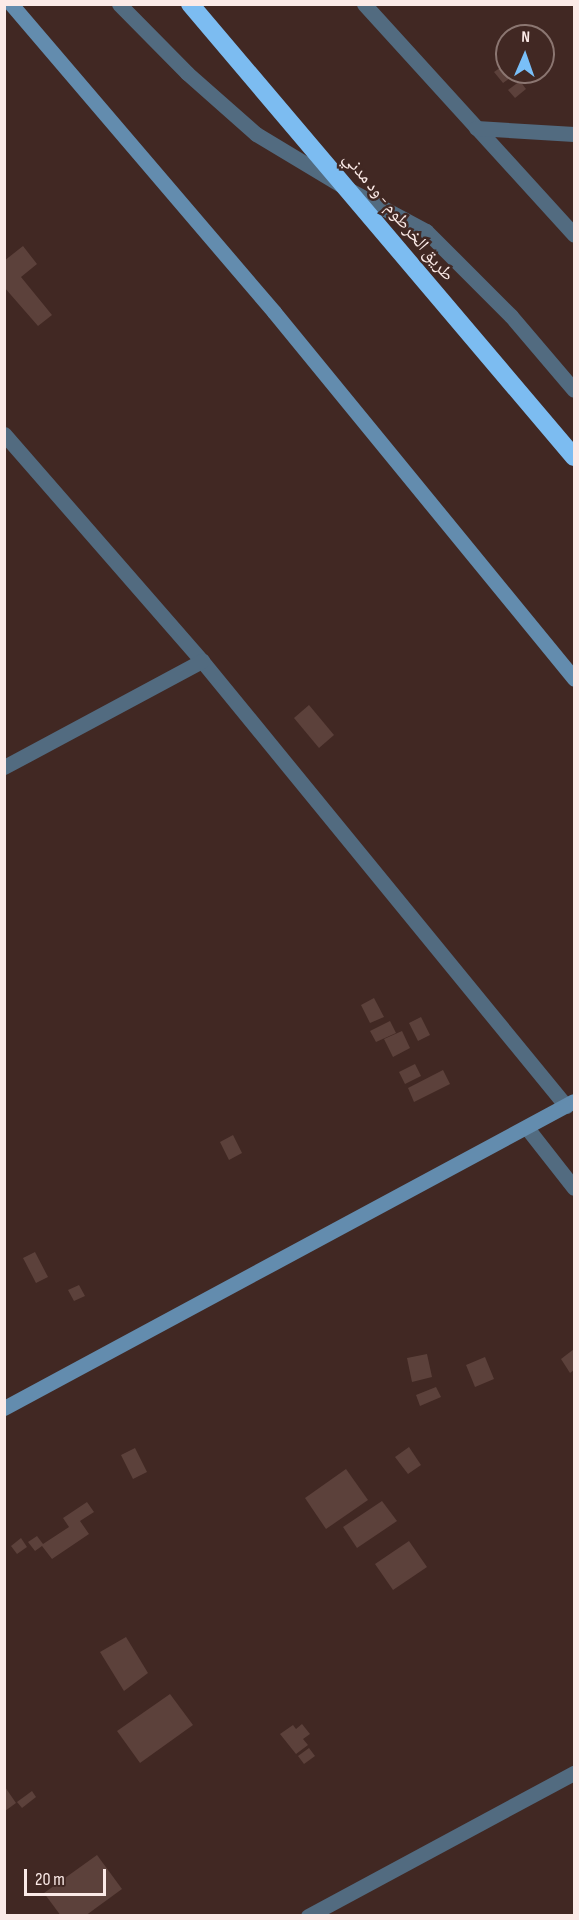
<!DOCTYPE html>
<meta charset="utf-8">
<style>
body{margin:0}
#map{position:relative;width:579px;height:1920px;overflow:hidden;background:#412823;font-family:"Sofia Sans Condensed","Noto Naskh Arabic",sans-serif}
div>[style]{position:absolute}
[style*='--x']{left:calc(var(--x)*1px);top:calc(var(--y)*1px);width:calc(var(--w)*1px);rotate:calc(var(--a)*1deg)}
.building>*{inset:0;background:#5c413b}
.lane>*{height:15px;margin:-7.5px;padding:0 7.5px;transform-origin:7.5px;border-radius:7.5px;background:#526b80}
.street>*{height:15px;margin:-7.5px;padding:0 7.5px;transform-origin:7.5px;border-radius:7.5px;background:#526b80}
.secondary>*{height:15px;margin:-7.5px;padding:0 7.5px;transform-origin:7.5px;border-radius:7.5px;background:#638cae}
.highway>*{height:18px;margin:-9px;padding:0 9px;transform-origin:9px;border-radius:9px;background:#7cbcf1}
span{translate:-50% -50%;white-space:nowrap;text-align:center;line-height:1.15;-webkit-text-stroke:5px #412823;paint-order:stroke}
.street-label{font-size:18px;color:#fbeae7}
.frame{position:absolute;inset:0;border:6px solid #fbeae7;pointer-events:none}
.north{position:absolute;left:495px;top:24px;width:60px;height:60px;box-sizing:border-box;background:#412823;border:2px solid #8b7671;border-radius:50%;rotate:2deg;font-size:16px;font-weight:700;line-height:24px;text-align:center;color:#fbeae7}
.north::after{content:'';display:block;margin:auto;width:21px;height:27px;background:#79bff8;clip-path:polygon(50% 0,100% 100%,50% 72%,0 100%)}
.scale{position:absolute;left:24px;top:1869px;width:82px;height:27px;box-sizing:border-box;border:3px solid #fbeae7;border-top:0;padding-left:8px;font-size:18px;line-height:21px;white-space:nowrap;color:#fbeae7;-webkit-text-stroke:4px #412823;paint-order:stroke}
</style>
<div id="map">
<div class="building">
<i style="clip-path:polygon(504px 65px,507px 72px,513px 76px,503px 83px,494px 72px)"></i>
<i style="clip-path:polygon(520px 81px,526px 89px,515px 98px,508px 90px)"></i>
<i style="clip-path:polygon(23px 246px,37px 264px,21px 277px,52px 315px,38px 326px,4px 287px,4px 261px)"></i>
<i style="clip-path:polygon(309px 705px,334px 735px,319px 748px,294px 718px)"></i>
<i style="clip-path:polygon(374px 998px,384px 1017px,370px 1023px,361px 1005px)"></i>
<i style="clip-path:polygon(421px 1017px,430px 1035px,418px 1041px,409px 1023px)"></i>
<i style="clip-path:polygon(390px 1021px,396px 1033px,376px 1042px,370px 1031px)"></i>
<i style="clip-path:polygon(402px 1031px,410px 1048px,393px 1057px,384px 1039px)"></i>
<i style="clip-path:polygon(415px 1064px,421px 1076px,405px 1084px,399px 1072px)"></i>
<i style="clip-path:polygon(443px 1070px,450px 1084px,414px 1102px,408px 1088px)"></i>
<i style="clip-path:polygon(233px 1135px,242px 1153px,229px 1160px,220px 1142px)"></i>
<i style="clip-path:polygon(35px 1252px,48px 1277px,36px 1283px,23px 1258px)"></i>
<i style="clip-path:polygon(79px 1285px,85px 1296px,74px 1301px,68px 1290px)"></i>
<i style="clip-path:polygon(574px 1349px,574px 1370px,570px 1373px,561px 1359px)"></i>
<i style="clip-path:polygon(427px 1354px,432px 1377px,412px 1382px,407px 1358px)"></i>
<i style="clip-path:polygon(485px 1357px,494px 1379px,475px 1387px,466px 1365px)"></i>
<i style="clip-path:polygon(436px 1387px,441px 1397px,420px 1406px,416px 1395px)"></i>
<i style="clip-path:polygon(409px 1447px,421px 1465px,408px 1474px,395px 1457px)"></i>
<i style="clip-path:polygon(135px 1448px,147px 1472px,133px 1479px,121px 1455px)"></i>
<i style="clip-path:polygon(346px 1469px,368px 1500px,326px 1529px,305px 1498px)"></i>
<i style="clip-path:polygon(382px 1501px,397px 1521px,357px 1548px,343px 1527px)"></i>
<i style="clip-path:polygon(87px 1502px,94px 1512px,80px 1521px,89px 1534px,52px 1559px,42px 1546px,35px 1551px,28px 1542px,37px 1536px,43px 1544px,69px 1527px,63px 1518px)"></i>
<i style="clip-path:polygon(21px 1538px,27px 1547px,17px 1554px,11px 1546px)"></i>
<i style="clip-path:polygon(409px 1541px,427px 1567px,393px 1590px,375px 1564px)"></i>
<i style="clip-path:polygon(126px 1637px,148px 1673px,124px 1691px,100px 1652px)"></i>
<i style="clip-path:polygon(170px 1694px,193px 1725px,140px 1763px,117px 1731px)"></i>
<i style="clip-path:polygon(302px 1724px,310px 1734px,303px 1739px,308px 1745px,296px 1754px,280px 1734px,293px 1725px,296px 1729px)"></i>
<i style="clip-path:polygon(309px 1748px,315px 1756px,304px 1764px,298px 1756px)"></i>
<i style="clip-path:polygon(5px 1787px,16px 1803px,5px 1811px)"></i>
<i style="clip-path:polygon(32px 1791px,36px 1797px,22px 1808px,17px 1802px)"></i>
<i style="clip-path:polygon(97px 1855px,122px 1889px,85px 1916px,61px 1916px,44px 1893px)"></i>
</div>
<div class="lane">
<i style="--x:119;--y:4;--w:97;--a:45.4"></i>
<i style="--x:187;--y:73;--w:92;--a:41.5"></i>
<i style="--x:256;--y:134;--w:105;--a:31"></i>
<i style="--x:346;--y:188;--w:91;--a:28.3"></i>
<i style="--x:426;--y:231;--w:120;--a:45"></i>
<i style="--x:511;--y:316;--w:97;--a:49.6"></i>
</div>
<div class="street">
<i style="--x:364;--y:4;--w:312;--a:47.7"></i>
<i style="--x:476;--y:128;--w:98;--a:3.5"></i>
<i style="--x:4;--y:434;--w:301;--a:48.9"></i>
<i style="--x:202;--y:661;--w:575;--a:50.72"></i>
<i style="--x:4;--y:767;--w:225;--a:-28.2"></i>
<i style="--x:527;--y:1128;--w:76;--a:51.9"></i>
<i style="--x:308;--y:1916;--w:302;--a:-28.3"></i>
</div>
<div class="secondary">
<i style="--x:11;--y:4;--w:405;--a:49.5"></i>
<i style="--x:274;--y:312;--w:474;--a:50.7"></i>
<i style="--x:4;--y:1408;--w:647;--a:-28.31"></i>
</div>
<div class="highway">
<i style="--x:190;--y:4;--w:594;--a:49.71"></i>
</div>
<div class="street-label">
<span style="left:398px;top:217px;rotate:50deg">طريق الخرطوم - ود مدني</span>
</div>
<div class="frame"></div>
<div class="north">N</div>
<div class="scale">20 m</div>
</div>
